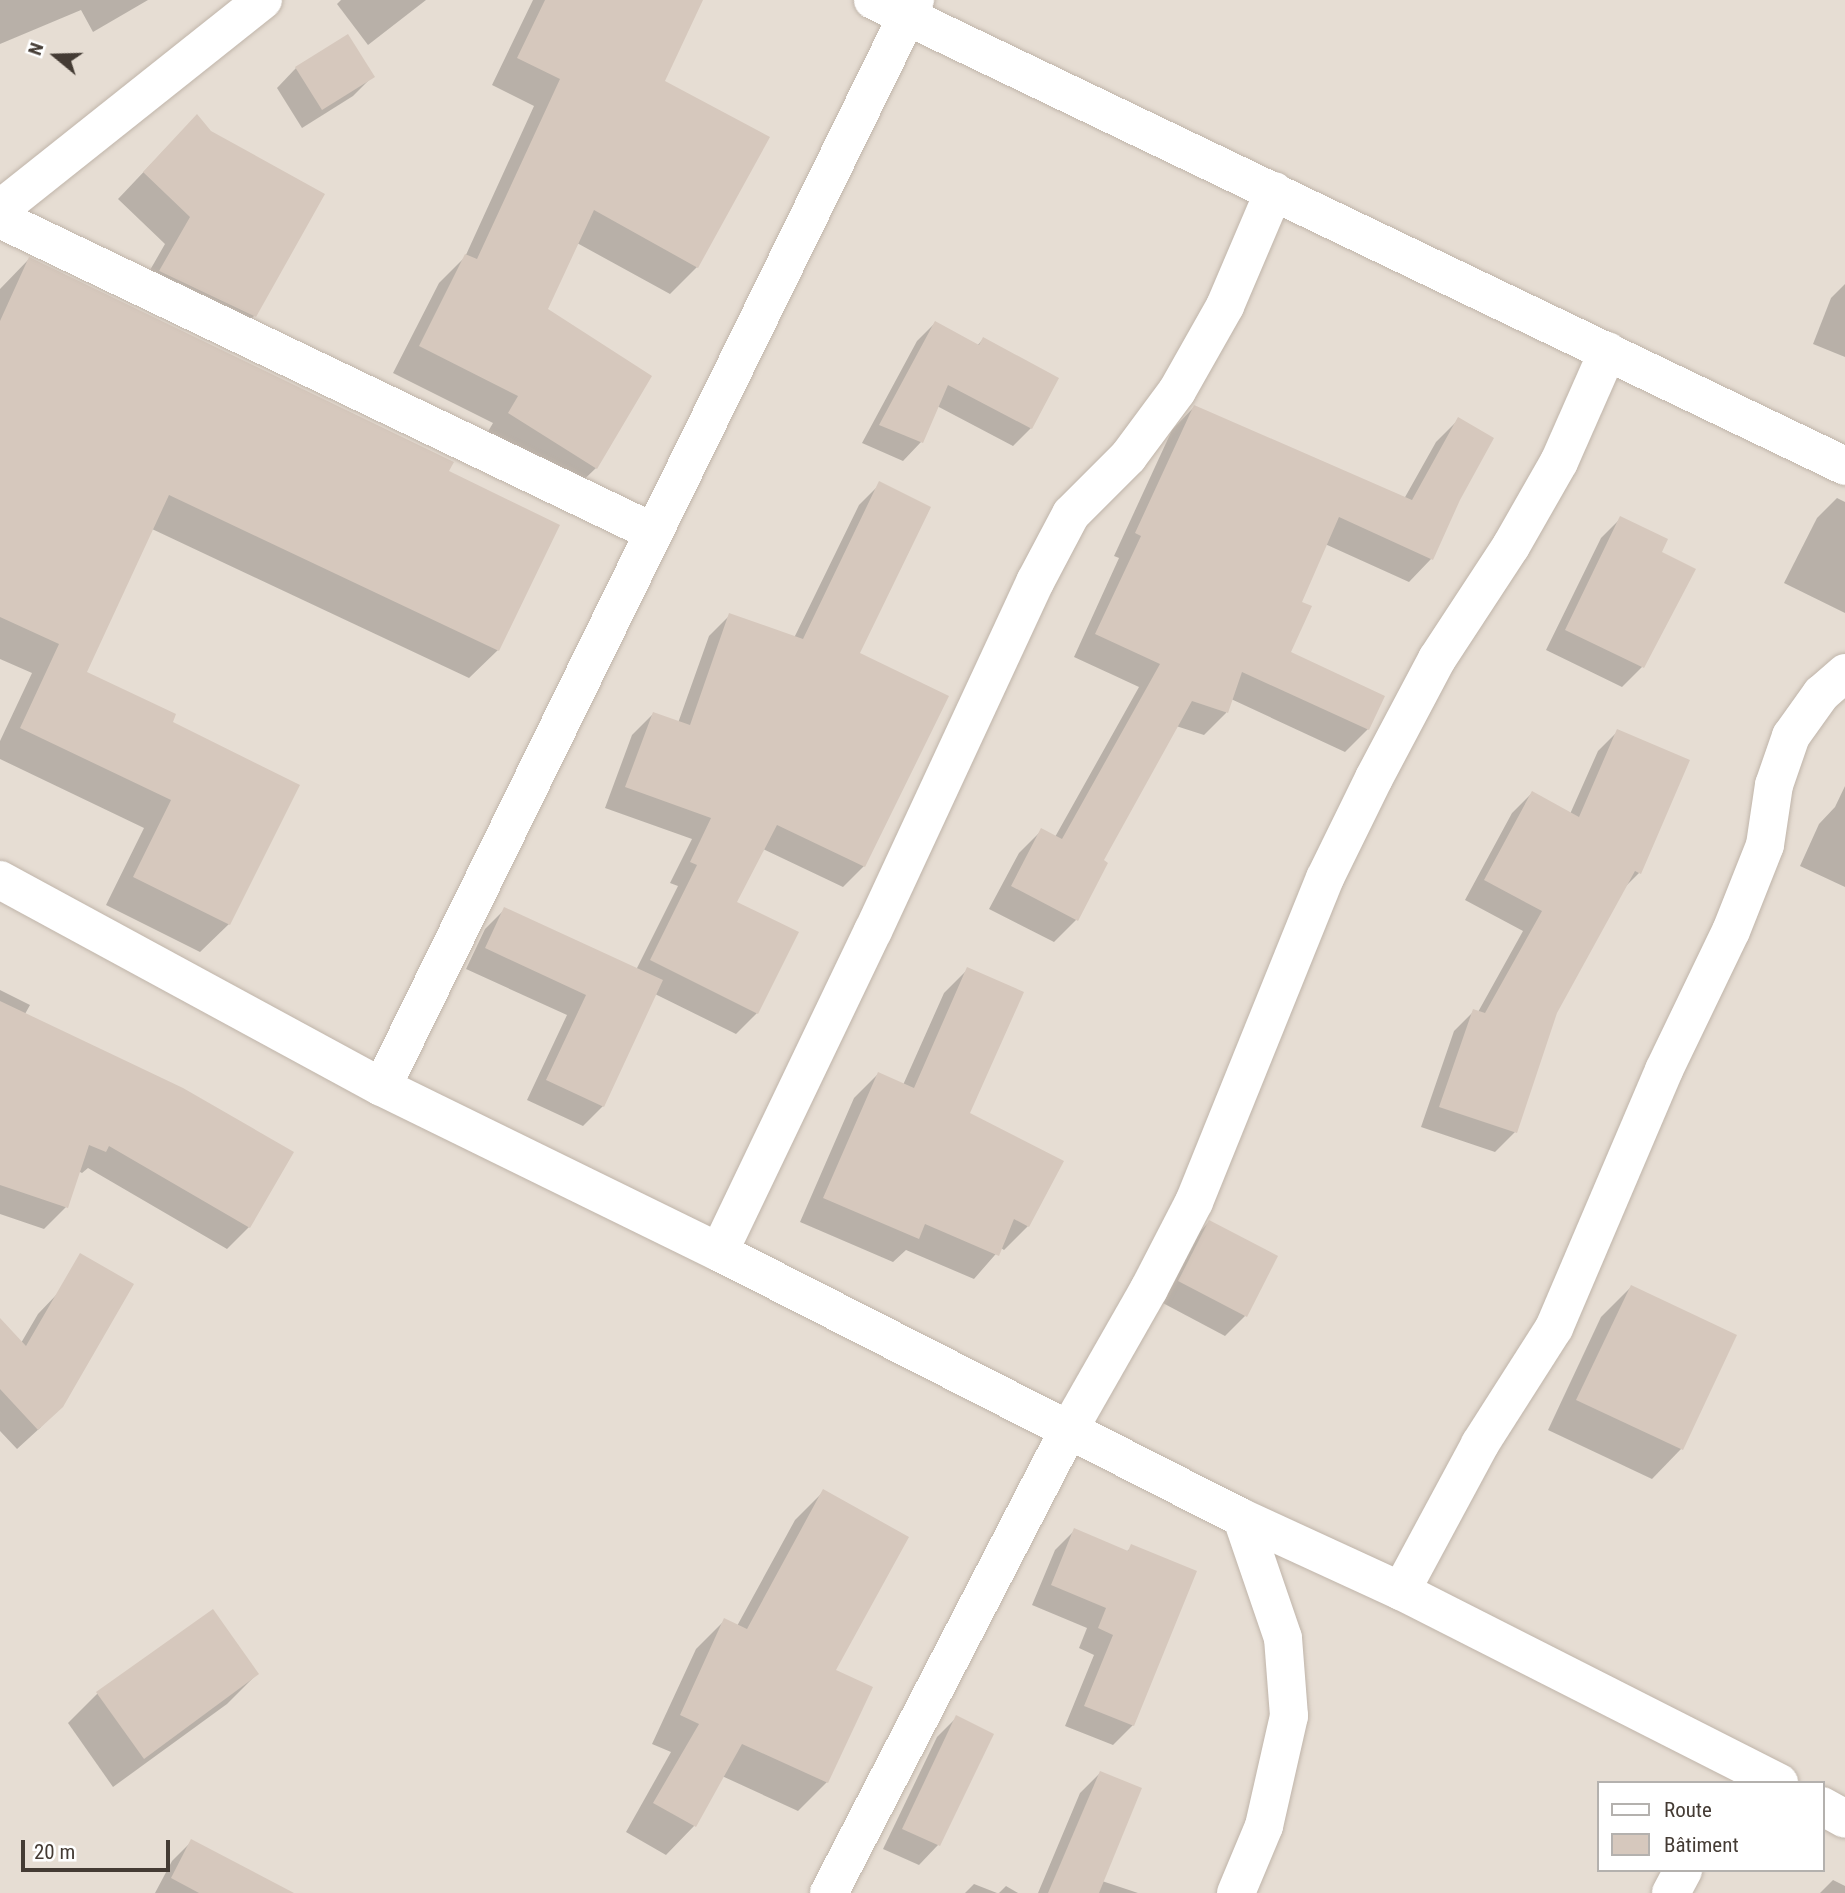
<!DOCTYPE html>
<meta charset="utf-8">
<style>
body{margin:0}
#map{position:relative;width:1845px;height:1893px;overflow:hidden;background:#f2ece5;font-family:"Roboto Condensed",sans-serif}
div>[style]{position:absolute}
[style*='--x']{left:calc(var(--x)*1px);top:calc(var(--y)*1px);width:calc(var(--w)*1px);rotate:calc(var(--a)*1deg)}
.residential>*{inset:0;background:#e6ddd3}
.shadow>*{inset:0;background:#0003}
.building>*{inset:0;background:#d6c8bd}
.roads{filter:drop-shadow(0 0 2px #c0b5aa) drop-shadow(0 0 2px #c0b5aa)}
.minor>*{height:38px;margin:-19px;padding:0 19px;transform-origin:19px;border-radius:19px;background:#fff}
span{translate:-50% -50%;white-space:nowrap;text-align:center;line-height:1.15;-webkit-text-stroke:6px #fff;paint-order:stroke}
.legend{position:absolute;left:1597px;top:1781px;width:228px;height:91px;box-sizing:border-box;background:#fff;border:2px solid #b4b1ae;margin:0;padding:9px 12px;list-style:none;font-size:21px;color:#443b34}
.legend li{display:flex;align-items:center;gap:14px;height:35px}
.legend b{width:35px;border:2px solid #b4b1ae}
.north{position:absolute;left:21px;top:21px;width:70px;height:70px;-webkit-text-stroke:5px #fff;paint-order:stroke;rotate:289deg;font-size:19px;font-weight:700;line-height:28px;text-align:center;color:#443b34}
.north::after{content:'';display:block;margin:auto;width:24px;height:32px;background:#443b34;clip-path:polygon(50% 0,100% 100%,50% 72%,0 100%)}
.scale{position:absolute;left:21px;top:1840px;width:149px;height:32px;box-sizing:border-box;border:4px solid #443b34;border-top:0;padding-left:9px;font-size:21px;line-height:24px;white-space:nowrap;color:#443b34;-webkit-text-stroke:5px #fff;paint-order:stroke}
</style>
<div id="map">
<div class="residential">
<i style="clip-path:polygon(evenodd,0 0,1845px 0,1845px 1893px,0 1893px,0 0,1598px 1783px,1822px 1783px,1822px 1870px,1598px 1870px,1598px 1783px)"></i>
</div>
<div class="shadow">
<i style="clip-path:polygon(0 0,148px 0,93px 32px,81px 10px,0 44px)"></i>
<i style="clip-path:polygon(341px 0,426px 0,368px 45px,337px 4px)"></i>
<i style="clip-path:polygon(533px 0,701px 0,662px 81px,697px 267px,670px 294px,577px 243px,546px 310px,596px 468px,569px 494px,483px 440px,493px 423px,393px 373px,439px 283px,465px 257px,534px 106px,492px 85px)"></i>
<i style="clip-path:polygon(296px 68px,373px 76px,353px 96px,302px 128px,277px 88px)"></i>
<i style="clip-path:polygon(210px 132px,323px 195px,254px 316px,228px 342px,134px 298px,165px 244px,118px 199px,171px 143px)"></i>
<i style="clip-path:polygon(29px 259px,447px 471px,498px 650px,469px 678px,152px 529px,85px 673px,170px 723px,229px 924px,200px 952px,106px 905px,144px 828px,0 759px,0 741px,32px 673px,0 659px,0 289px)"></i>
<i style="clip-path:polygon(1845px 284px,1845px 357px,1813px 344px,1831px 298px)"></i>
<i style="clip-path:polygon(935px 323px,977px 346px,983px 339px,1031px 428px,1013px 446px,937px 406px,921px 442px,903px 461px,862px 443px,917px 341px)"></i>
<i style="clip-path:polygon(1194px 407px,1404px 499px,1436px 442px,1458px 420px,1458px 499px,1431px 559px,1409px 582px,1325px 544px,1300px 602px,1289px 653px,1368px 729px,1345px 752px,1231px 699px,1226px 713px,1204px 735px,1176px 726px,1102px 861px,1076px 920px,1054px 942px,989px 909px,1019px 853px,1042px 830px,1055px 837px,1139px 687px,1074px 657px,1119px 558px,1114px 556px,1172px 430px)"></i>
<i style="clip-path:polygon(880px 484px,858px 654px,946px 697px,864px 866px,843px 887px,763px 849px,735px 903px,757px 1013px,736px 1034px,655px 994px,603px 1106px,583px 1126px,527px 1100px,567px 1015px,466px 969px,485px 929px,505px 909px,636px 970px,678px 886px,670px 883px,692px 839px,605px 808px,632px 735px,653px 714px,678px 723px,709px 636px,730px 615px,794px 638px,859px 505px)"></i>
<i style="clip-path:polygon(1837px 498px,1845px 502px,1845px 613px,1784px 583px,1817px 518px)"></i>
<i style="clip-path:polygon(1621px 518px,1659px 553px,1693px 570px,1642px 667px,1622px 687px,1546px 650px,1601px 538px)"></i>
<i style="clip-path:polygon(1618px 731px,1639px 873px,1623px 889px,1556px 1012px,1515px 1132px,1495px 1152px,1421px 1127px,1454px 1031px,1474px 1011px,1478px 1012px,1523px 931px,1465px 900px,1512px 813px,1532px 793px,1570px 814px,1598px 751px)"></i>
<i style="clip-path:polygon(1845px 786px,1845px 887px,1800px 866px,1819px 824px,1835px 807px)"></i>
<i style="clip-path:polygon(968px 969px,968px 1113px,1028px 1226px,1004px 1250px,1001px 1248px,974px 1279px,906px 1250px,893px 1262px,800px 1222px,854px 1098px,878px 1074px,903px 1085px,944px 993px)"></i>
<i style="clip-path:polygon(0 990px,30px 1005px,25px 1014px,249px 1227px,227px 1249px,88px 1168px,82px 1173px,78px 1171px,66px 1207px,44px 1229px,0 1214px)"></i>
<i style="clip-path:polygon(1209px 1222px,1245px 1316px,1225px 1336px,1159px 1301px,1190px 1242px)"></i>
<i style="clip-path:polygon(1631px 1287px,1735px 1336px,1681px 1449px,1652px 1479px,1548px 1430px,1601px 1317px)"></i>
<i style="clip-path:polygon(58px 1293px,41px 1427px,17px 1449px,0 1431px,0 1347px,21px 1343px,38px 1314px)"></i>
<i style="clip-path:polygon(824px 1491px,834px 1670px,827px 1782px,798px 1811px,722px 1776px,694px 1826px,666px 1855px,626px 1832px,671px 1752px,652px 1744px,696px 1649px,725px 1620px,737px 1626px,795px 1520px)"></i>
<i style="clip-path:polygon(1075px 1530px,1126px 1552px,1132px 1547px,1133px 1725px,1113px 1745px,1065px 1726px,1094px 1655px,1079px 1648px,1087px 1628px,1032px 1605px,1055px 1550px)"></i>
<i style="clip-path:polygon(257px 1674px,227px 1704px,113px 1787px,68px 1723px,98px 1693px)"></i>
<i style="clip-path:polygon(957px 1717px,938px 1845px,919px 1865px,883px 1849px,937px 1737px)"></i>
<i style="clip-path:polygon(1100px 1773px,1102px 1881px,1138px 1893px,1038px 1893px,1080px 1793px)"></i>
<i style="clip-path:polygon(192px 1841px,254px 1893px,155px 1893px,172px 1861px)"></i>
<i style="clip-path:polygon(1833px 1880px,1845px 1886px,1845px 1893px,1820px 1893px)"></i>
<i style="clip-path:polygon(974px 1884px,997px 1893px,965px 1893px)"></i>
<i style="clip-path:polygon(1006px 1886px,1018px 1893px,999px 1893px)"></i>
</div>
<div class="building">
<i style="clip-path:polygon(545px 0,703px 0,665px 81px,770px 137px,698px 268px,594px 210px,548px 309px,652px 376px,597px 469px,508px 413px,518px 396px,419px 346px,465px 254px,477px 259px,560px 79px,517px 58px)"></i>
<i style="clip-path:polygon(348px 34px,375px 77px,322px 110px,295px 67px)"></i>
<i style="clip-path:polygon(197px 114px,211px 131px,325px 194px,256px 317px,159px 271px,190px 217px,143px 172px)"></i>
<i style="clip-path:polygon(29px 257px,454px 462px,449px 471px,560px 525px,499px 651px,169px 495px,87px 672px,176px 714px,173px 722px,300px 785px,230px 925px,133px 877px,171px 800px,20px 728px,59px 644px,0 617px,0 321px)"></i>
<i style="clip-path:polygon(935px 321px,979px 345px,983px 337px,1059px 378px,1032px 429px,948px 385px,923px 443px,879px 425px)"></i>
<i style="clip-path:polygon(1194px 405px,1412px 500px,1458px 417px,1494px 438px,1460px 500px,1433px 560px,1339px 517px,1302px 602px,1312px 606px,1291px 652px,1385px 696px,1369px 730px,1242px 672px,1228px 713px,1192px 701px,1104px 860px,1108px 863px,1078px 921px,1011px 886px,1041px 828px,1062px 839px,1160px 664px,1095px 634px,1141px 536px,1135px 533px)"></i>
<i style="clip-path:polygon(879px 481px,931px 507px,860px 653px,949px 696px,865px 867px,777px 825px,737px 902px,799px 932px,758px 1014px,650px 960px,697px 865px,690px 862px,711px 818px,625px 787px,653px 712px,690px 725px,729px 613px,803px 639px)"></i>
<i style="clip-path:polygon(1620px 516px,1668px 539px,1662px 552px,1696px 569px,1644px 668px,1565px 630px)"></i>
<i style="clip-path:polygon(1617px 729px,1690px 760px,1641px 874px,1635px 871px,1557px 1013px,1517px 1133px,1439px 1107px,1473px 1009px,1485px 1013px,1542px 911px,1484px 880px,1532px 791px,1579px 817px)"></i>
<i style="clip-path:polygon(504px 907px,663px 980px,604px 1107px,546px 1080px,586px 995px,485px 948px)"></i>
<i style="clip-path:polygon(967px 967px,1024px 992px,970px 1113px,1064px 1161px,1029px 1227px,1014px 1219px,999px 1256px,925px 1224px,919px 1239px,823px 1198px,878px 1072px,914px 1088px)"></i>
<i style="clip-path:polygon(0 1001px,183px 1088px,294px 1152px,250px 1228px,109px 1146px,106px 1152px,89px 1145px,68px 1208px,0 1185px)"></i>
<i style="clip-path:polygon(1209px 1220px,1278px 1256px,1247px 1317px,1178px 1281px)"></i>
<i style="clip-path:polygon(80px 1253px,134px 1284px,63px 1407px,38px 1430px,0 1389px,0 1318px,26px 1346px)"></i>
<i style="clip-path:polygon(1631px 1285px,1737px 1335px,1683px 1450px,1576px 1400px)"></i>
<i style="clip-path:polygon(823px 1489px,909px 1537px,836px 1670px,873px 1687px,828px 1783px,742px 1744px,696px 1827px,653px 1803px,699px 1724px,680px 1715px,724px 1618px,747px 1629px)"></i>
<i style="clip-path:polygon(1074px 1528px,1128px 1551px,1131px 1544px,1197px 1571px,1134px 1726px,1084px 1706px,1113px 1635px,1098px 1628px,1106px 1608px,1051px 1585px)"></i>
<i style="clip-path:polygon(213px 1609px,259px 1674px,144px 1759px,96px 1692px)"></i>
<i style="clip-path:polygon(956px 1715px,994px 1734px,940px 1846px,902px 1829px)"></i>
<i style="clip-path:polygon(1100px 1771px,1142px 1788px,1099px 1893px,1048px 1893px)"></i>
<i style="clip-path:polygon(191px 1839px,294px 1893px,199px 1893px,171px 1878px)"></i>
</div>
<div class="roads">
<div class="minor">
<i style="--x:873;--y:0;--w:1078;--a:25.61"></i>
<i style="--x:0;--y:209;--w:336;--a:-38.5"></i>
<i style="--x:0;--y:219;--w:724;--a:25.61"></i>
<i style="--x:0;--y:880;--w:434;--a:28.5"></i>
<i style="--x:382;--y:1087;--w:375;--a:26.1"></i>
<i style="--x:719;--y:1252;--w:587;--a:26.96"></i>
<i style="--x:1242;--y:1518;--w:175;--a:24.7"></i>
<i style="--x:1401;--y:1591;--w:424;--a:26.9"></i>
<i style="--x:382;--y:1087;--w:1211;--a:-63.88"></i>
<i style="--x:719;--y:1252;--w:356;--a:-64.4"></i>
<i style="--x:873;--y:931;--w:385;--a:-65.1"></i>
<i style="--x:1035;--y:582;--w:77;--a:-62.1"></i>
<i style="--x:1071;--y:514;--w:81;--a:-45"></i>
<i style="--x:1128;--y:457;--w:82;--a:-53.4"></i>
<i style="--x:1177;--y:391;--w:98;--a:-60.5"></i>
<i style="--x:1225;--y:306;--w:125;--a:-66.9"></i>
<i style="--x:1401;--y:1591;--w:167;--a:-61.7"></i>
<i style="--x:1480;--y:1444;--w:138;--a:-57.5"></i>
<i style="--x:1554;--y:1328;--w:280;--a:-66.9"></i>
<i style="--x:1664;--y:1070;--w:154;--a:-64.3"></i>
<i style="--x:1731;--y:931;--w:92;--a:-68.4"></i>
<i style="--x:1765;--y:845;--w:61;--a:-81.5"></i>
<i style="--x:1774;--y:785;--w:52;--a:-70.9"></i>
<i style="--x:1791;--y:736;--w:52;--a:-54.5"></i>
<i style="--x:1821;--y:694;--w:32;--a:-41"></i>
<i style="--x:1822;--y:1806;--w:26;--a:29"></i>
<i style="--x:829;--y:1893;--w:520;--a:-62.65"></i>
<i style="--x:1068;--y:1431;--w:163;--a:-60.3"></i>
<i style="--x:1149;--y:1289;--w:98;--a:-62.7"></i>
<i style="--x:1194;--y:1202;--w:349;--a:-68"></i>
<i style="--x:1325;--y:878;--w:111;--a:-63.9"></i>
<i style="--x:1374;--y:778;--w:135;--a:-62.1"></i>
<i style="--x:1437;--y:659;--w:135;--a:-56.8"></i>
<i style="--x:1511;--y:546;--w:97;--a:-60.3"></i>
<i style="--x:1559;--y:462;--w:121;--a:-66.2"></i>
<i style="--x:1236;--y:1893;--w:73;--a:-67.3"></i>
<i style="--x:1264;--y:1826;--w:113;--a:-77.2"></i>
<i style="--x:1289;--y:1716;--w:78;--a:-94.4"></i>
<i style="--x:1283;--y:1638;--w:127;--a:-108.9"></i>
<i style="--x:1671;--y:1893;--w:26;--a:-62"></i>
</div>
</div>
<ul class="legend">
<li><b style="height:9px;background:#fff"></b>Route</li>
<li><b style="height:19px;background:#d6c8bd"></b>Bâtiment</li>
</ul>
<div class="north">N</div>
<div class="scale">20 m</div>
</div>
